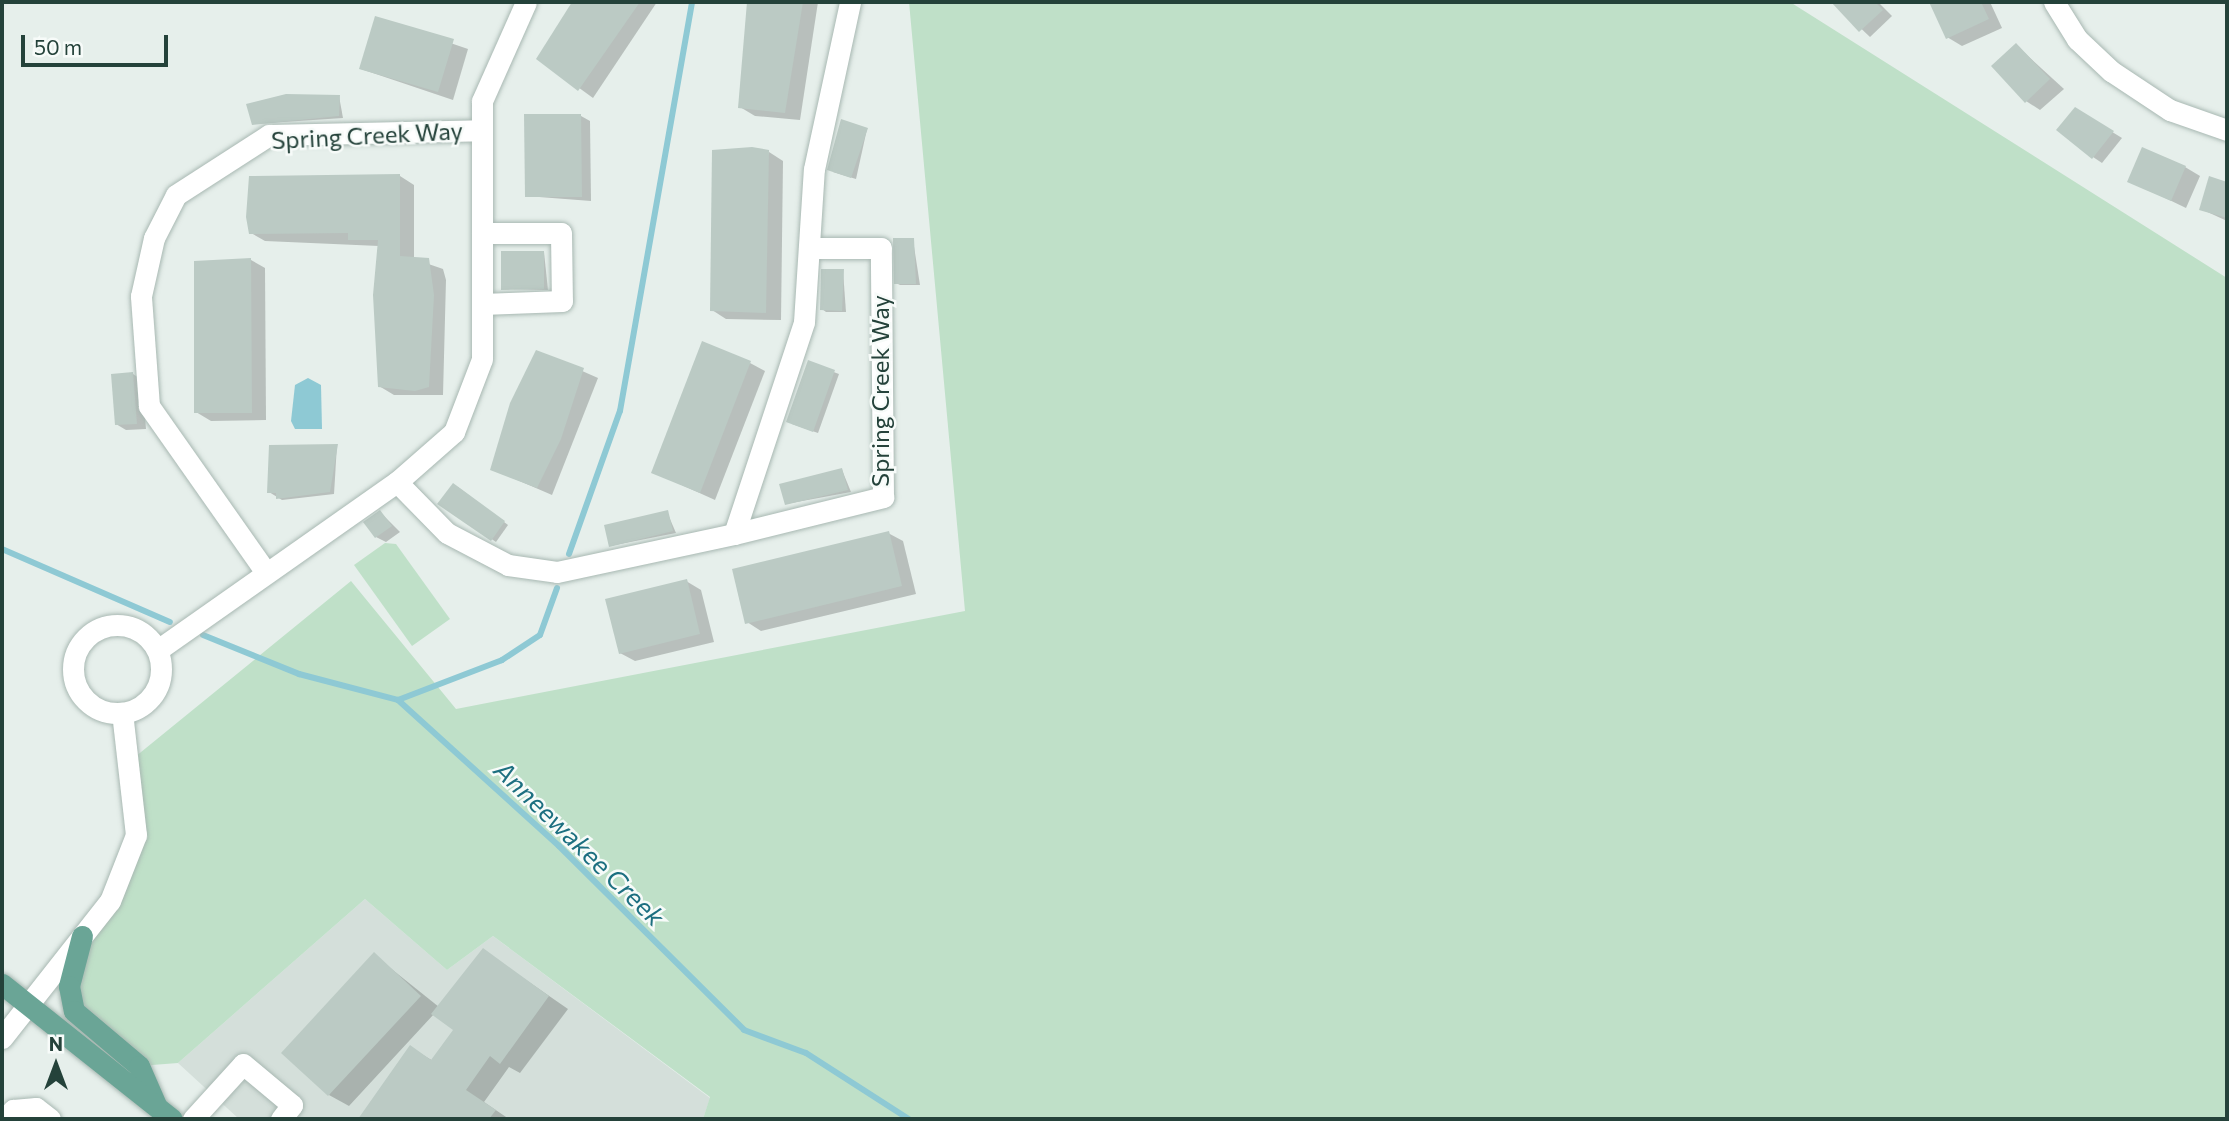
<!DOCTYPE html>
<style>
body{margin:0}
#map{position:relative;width:2229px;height:1121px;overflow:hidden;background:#e6efeb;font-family:Commissioner,sans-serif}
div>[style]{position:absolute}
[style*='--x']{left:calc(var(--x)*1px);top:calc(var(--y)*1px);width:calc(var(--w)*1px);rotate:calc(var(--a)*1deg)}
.built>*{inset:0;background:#d4dfda}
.green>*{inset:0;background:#bfe0c8}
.water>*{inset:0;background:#8ec9d4}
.shadow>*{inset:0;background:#0003}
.stream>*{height:6px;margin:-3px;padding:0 3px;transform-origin:3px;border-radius:3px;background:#8ec9d4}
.building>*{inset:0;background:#bbcac4}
.roads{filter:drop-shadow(0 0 2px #a8b8b2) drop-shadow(0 0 2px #a8b8b2)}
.minor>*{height:21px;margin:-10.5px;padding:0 10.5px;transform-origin:10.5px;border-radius:10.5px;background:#fff}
.minor>.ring{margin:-10.5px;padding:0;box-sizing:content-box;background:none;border:21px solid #fff;border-radius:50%}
.major>*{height:21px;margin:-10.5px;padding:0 10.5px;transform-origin:10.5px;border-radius:10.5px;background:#6aa596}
span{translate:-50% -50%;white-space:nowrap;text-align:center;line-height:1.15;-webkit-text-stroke:5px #f7fbf9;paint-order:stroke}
.street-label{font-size:24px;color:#24423a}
.water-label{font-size:26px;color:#1c6f80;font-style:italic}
.frame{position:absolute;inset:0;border:4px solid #24423a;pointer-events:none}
.north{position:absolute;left:21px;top:1030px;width:70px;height:70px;-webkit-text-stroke:5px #f7fbf9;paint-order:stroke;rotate:0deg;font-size:19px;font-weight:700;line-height:28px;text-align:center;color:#24423a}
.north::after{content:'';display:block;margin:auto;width:24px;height:32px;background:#24423a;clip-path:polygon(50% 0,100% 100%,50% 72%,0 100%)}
.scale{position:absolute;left:21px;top:35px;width:147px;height:32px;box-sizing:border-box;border:4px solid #24423a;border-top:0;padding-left:9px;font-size:21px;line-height:24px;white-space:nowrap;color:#24423a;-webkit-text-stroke:5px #f7fbf9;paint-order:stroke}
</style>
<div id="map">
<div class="built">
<i style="clip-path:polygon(365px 899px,447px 970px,493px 936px,710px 1098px,703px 1119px,239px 1119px,178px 1063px)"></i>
</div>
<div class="green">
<i style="clip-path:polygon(909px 2px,1790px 2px,2227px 278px,2227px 1119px,703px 1119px,710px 1097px,493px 936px,447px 970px,365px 899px,178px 1063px,139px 1066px,74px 1011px,82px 937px,136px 835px,130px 761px,351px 581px,456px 709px,965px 611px)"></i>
<i style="clip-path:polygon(385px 543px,396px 544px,450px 619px,412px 646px,354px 565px)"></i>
</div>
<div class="water">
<i style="clip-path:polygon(308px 378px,321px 385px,322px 429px,295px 429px,291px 421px,295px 385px)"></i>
</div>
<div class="shadow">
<i style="clip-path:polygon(576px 2px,657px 2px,593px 98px,538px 58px)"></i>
<i style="clip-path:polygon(749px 2px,818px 2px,800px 120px,755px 116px,740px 107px)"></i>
<i style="clip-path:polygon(1833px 2px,1878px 2px,1892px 16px,1870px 37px)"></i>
<i style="clip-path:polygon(1943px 2px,1990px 2px,2002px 28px,1962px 46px,1947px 37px,1933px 6px)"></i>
<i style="clip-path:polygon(377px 18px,468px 49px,453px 100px,361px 69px)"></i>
<i style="clip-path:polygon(2016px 45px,2064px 89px,2040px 110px,2026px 101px)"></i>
<i style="clip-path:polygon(339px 96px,343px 118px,253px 124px)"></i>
<i style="clip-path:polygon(2075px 109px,2122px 138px,2102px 163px,2093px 157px)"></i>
<i style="clip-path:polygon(581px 116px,590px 121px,591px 201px,526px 196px)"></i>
<i style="clip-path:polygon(867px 129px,856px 179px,833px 172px)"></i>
<i style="clip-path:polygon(769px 152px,783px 161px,781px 320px,726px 319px,712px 310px)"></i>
<i style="clip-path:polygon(2185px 167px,2200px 176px,2186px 208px,2130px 181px)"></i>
<i style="clip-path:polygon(400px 176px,414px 185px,414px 259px,443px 269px,446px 280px,443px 395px,394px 395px,379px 386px,379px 246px,265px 241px,251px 233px)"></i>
<i style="clip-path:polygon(2211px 178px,2227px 184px,2227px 221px,2201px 209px)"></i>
<i style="clip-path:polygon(913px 240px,920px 285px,900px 285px,896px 283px)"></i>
<i style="clip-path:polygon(544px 252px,548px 290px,503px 289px)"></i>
<i style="clip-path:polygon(251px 260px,265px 268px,266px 420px,211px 421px,196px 412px)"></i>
<i style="clip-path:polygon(843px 271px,846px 312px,826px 312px,822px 309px)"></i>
<i style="clip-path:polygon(537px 351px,598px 378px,552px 495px,492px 469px)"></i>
<i style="clip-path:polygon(750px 363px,765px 371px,715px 500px,653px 472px)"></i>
<i style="clip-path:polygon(809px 363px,839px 374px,818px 433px,792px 424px)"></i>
<i style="clip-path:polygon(133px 374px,142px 380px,146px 429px,126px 430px,116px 424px)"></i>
<i style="clip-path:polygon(337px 445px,334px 494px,282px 500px,269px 492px)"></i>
<i style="clip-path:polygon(842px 470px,851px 492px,786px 504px)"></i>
<i style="clip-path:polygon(458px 487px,508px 525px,496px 542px,440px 504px)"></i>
<i style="clip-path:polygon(380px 512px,400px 532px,386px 542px,376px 537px)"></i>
<i style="clip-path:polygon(667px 512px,676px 533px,610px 546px)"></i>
<i style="clip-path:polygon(888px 533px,903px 541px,916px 594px,761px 631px,747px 622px)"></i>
<i style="clip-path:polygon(686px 581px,701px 590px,714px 642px,635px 661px,620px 653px)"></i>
<i style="clip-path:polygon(484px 951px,568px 1009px,520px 1073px,509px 1067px,484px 1102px,509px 1119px,360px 1119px,410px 1047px,433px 1061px,456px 1029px,434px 1014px,349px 1106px,329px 1095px,374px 955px,439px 1007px)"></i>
</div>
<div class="stream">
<i style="--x:2;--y:549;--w:183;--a:23.5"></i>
<i style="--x:569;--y:554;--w:152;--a:-70.4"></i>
<i style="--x:620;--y:411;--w:415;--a:-80"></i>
<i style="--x:203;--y:635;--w:104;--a:22.1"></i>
<i style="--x:299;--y:674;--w:102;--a:14.7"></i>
<i style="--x:398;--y:700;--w:217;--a:42.2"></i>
<i style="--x:559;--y:846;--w:261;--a:44.8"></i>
<i style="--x:744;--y:1030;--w:66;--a:20.4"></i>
<i style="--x:806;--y:1053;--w:122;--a:32.7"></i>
<i style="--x:398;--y:700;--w:111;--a:-21"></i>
<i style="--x:502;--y:660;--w:45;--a:-33.3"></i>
<i style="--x:540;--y:635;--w:50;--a:-70.1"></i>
</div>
<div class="building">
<i style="clip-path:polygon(572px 2px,640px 2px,578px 91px,536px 59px)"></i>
<i style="clip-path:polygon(747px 2px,803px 2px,785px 113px,738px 108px)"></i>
<i style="clip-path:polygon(1831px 2px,1875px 2px,1883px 10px,1859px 32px)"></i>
<i style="clip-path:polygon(1929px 2px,1981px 2px,1989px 19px,1946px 39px)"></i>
<i style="clip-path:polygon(375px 16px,454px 39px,438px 92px,359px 69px)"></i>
<i style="clip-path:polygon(2016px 43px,2050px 79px,2025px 103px,1991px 66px)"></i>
<i style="clip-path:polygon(286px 94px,340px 95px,339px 116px,252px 125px,246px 104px)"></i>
<i style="clip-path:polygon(2075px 107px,2114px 131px,2092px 159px,2056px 130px)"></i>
<i style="clip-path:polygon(524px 114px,581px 114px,582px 197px,525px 197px)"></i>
<i style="clip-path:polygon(841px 119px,868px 128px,851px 178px,827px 170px)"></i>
<i style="clip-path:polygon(752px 147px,769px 150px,766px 313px,710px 311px,712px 150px)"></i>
<i style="clip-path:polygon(2142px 147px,2186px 166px,2171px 201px,2127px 182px)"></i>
<i style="clip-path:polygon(400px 174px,400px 256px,429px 258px,434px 295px,429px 387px,415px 391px,378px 387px,373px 295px,378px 240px,348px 240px,348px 233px,249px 234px,246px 217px,249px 176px)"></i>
<i style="clip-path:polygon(2209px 176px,2227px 182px,2227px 218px,2199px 210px)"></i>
<i style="clip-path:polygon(893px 238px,914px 238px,916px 284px,894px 284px)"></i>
<i style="clip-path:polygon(501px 251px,544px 251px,544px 289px,501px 290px)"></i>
<i style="clip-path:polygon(251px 258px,252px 413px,194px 413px,194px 261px)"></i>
<i style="clip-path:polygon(821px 269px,844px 269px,842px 311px,820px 310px)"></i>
<i style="clip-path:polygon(702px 341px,751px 361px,700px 493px,651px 473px)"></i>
<i style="clip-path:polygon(536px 350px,584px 368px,561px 439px,537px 488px,490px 470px,510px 403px)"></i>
<i style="clip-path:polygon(808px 360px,835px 370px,813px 432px,786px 422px)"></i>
<i style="clip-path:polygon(133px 372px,137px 424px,115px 425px,111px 374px)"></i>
<i style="clip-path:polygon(338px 444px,330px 492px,276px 499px,276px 493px,267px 493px,269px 445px)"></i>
<i style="clip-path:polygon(842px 468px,848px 490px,785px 505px,779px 484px)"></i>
<i style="clip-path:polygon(453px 483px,505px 521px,491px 541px,437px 504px)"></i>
<i style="clip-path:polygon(380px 510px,392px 526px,375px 538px,363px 522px)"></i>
<i style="clip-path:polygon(668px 510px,673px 531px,609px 547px,604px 525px)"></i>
<i style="clip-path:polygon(889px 531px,902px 586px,745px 624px,732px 569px)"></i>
<i style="clip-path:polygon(687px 579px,700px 634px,619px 654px,605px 599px)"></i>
<i style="clip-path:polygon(483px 948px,549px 996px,500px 1064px,490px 1056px,466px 1090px,496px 1110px,489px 1119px,358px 1119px,410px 1045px,431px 1060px,453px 1030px,431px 1014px)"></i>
<i style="clip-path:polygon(374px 952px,421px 996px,328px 1096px,281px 1053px)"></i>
</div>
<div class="roads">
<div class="minor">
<i style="--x:2054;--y:2;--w:44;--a:58.1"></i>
<i style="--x:2077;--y:39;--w:47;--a:43.3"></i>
<i style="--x:2111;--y:71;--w:71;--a:33.5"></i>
<i style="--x:2170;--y:110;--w:60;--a:19.3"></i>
<i style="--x:482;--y:233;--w:79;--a:0"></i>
<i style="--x:561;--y:233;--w:68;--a:89.2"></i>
<i style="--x:562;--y:301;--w:80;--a:177.9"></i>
<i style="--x:397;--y:482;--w:71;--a:45.6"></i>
<i style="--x:447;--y:533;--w:69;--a:27.7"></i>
<i style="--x:508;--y:565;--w:49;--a:8.1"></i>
<i style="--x:557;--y:572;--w:181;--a:-12.1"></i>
<i style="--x:734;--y:534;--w:223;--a:-71.7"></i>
<i style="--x:804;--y:322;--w:153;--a:-86.3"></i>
<i style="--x:814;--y:169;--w:171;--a:-77.8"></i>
<i style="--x:734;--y:534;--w:154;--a:-13.9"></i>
<i style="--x:883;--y:497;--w:249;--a:-90.5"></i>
<i style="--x:881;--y:248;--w:72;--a:180"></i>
<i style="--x:265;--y:571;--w:202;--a:-125.1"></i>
<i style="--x:149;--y:406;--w:110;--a:-94.2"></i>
<i style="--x:141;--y:296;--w:59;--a:-77.4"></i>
<i style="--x:154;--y:238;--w:48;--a:-62.9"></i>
<i style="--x:176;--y:195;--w:111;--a:-32.8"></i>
<i style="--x:269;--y:135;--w:213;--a:-1.3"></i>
<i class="ring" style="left:73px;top:625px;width:67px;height:67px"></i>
<i style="--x:159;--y:649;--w:291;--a:-35.1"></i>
<i style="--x:397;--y:482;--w:76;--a:-41.3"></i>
<i style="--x:454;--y:432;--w:78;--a:-69"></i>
<i style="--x:482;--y:359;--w:258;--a:-90"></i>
<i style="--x:482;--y:101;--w:108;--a:-66"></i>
<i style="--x:2;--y:1038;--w:174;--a:-51.8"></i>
<i style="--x:110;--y:901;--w:71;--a:-68.5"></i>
<i style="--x:136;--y:835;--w:123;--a:-96.5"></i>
<i style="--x:4;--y:1119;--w:13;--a:-45"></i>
<i style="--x:13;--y:1110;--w:23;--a:-5"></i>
<i style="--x:36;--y:1108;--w:18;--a:38"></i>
<i style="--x:193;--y:1119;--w:74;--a:-47.7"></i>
<i style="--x:243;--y:1064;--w:64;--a:39.9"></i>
<i style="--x:292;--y:1105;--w:18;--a:128"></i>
</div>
<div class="major">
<i style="--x:82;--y:936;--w:52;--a:104.6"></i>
<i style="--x:69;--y:986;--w:25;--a:79"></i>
<i style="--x:74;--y:1011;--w:85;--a:40.2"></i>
<i style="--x:139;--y:1066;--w:43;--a:66.4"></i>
<i style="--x:2;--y:984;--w:217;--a:38.5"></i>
</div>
</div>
<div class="street-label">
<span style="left:367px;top:135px;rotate:-3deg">Spring Creek Way</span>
<span style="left:880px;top:391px;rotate:-90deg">Spring Creek Way</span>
</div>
<div class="water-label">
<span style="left:580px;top:843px;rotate:44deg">Anneewakee Creek</span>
</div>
<div class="frame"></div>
<div class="north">N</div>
<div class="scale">50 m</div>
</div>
